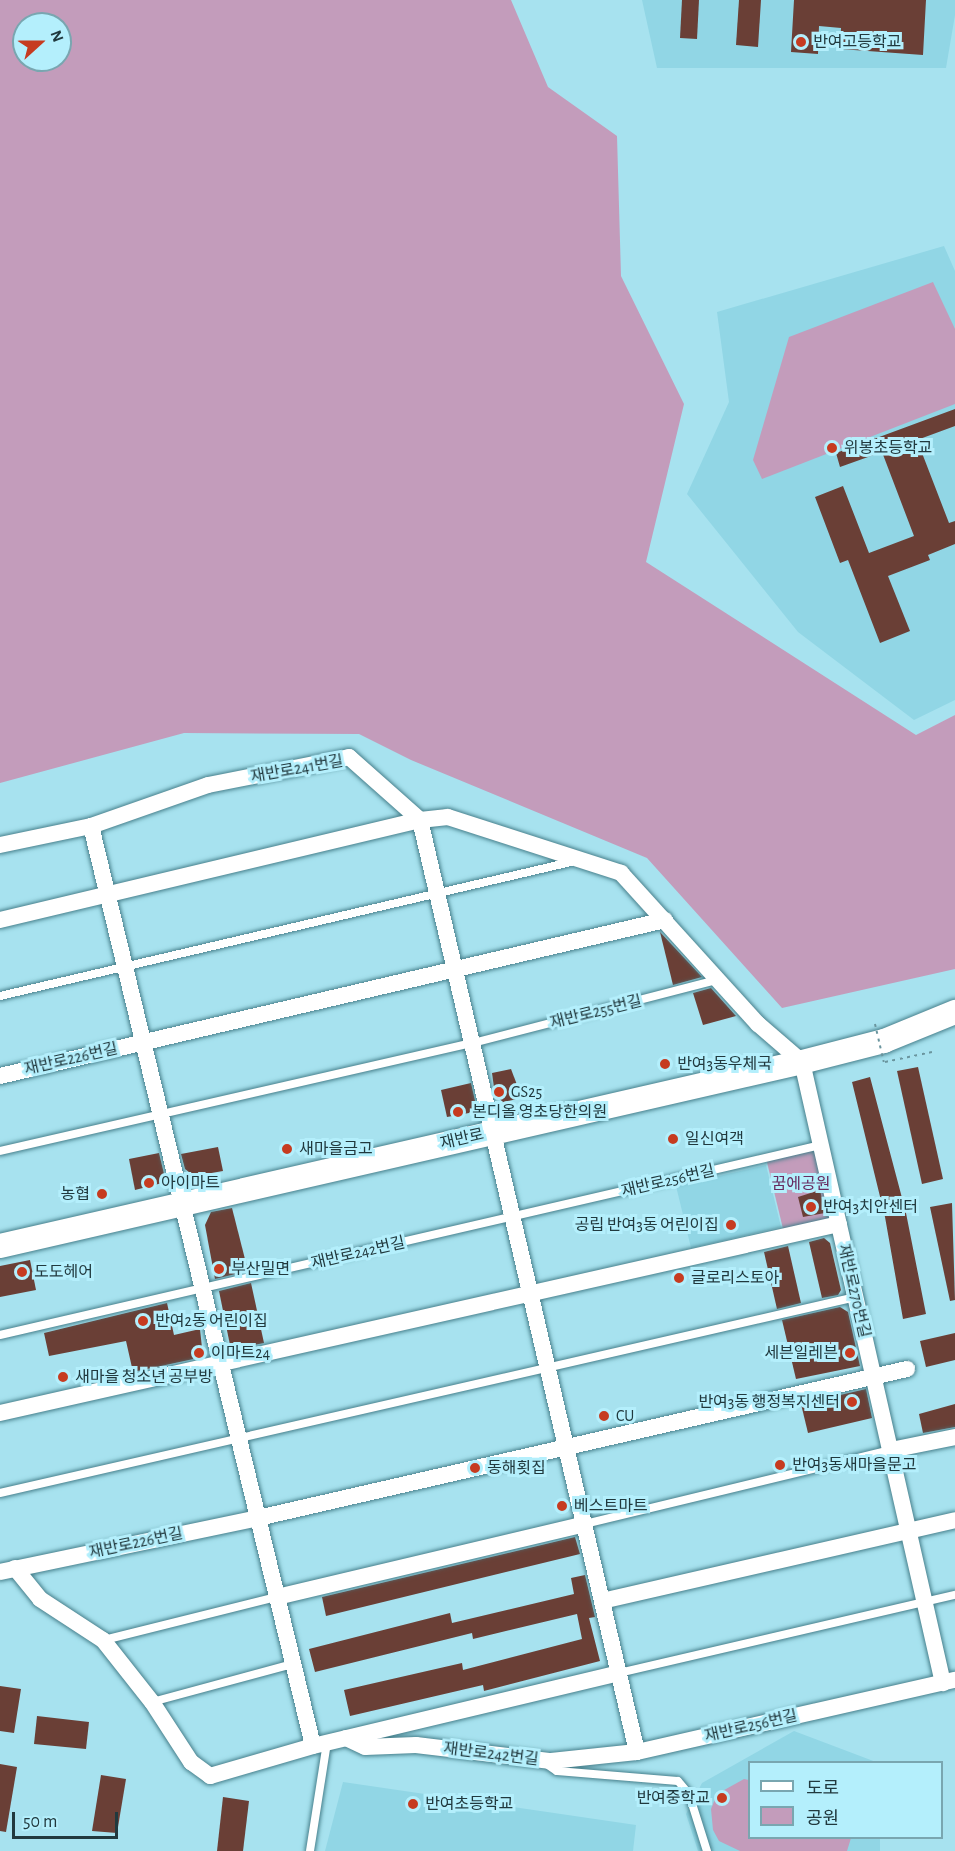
<!DOCTYPE html>
<meta charset="utf-8">
<style>
body{margin:0}
#map{position:relative;width:955px;height:1851px;overflow:hidden;background:#a7e2ef;font-family:"Alegreya Sans","Noto Sans KR",sans-serif}
div>[style]{position:absolute}
[style*='--x']{left:calc(var(--x)*1px);top:calc(var(--y)*1px);width:calc(var(--w)*1px);rotate:calc(var(--a)*1deg)}
.built>*{inset:0;background:#91d6e5}
.green>*{inset:0;background:#c39cbb}
.building>*{inset:0;background:#6a3f36}
.path>*{height:2px;margin-top:-1px;transform-origin:0;background:repeating-linear-gradient(90deg,#6a959e 0 3px,transparent 0 7.5px)}
.roads{filter:drop-shadow(0 0 2px #47808c) drop-shadow(0 0 2px #47808c)}
.service>*{height:8px;margin:-4px;padding:0 4px;transform-origin:4px;border-radius:4px;background:#fff}
.minor>*{height:16px;margin:-8px;padding:0 8px;transform-origin:8px;border-radius:8px;background:#fff}
.secondary>*{height:24px;margin:-12px;padding:0 12px;transform-origin:12px;border-radius:12px;background:#fff}
.path-bridge>*{height:2px;margin-top:-1px;transform-origin:0;background:repeating-linear-gradient(90deg,#6a959e 0 3px,transparent 0 7.5px)}
.dots>*{width:16px;height:16px;translate:-50% -50%;box-sizing:border-box;border:3px solid #b4effc;border-radius:50%}
span{translate:-50% -50%;white-space:nowrap;text-align:center;line-height:1.15;-webkit-text-stroke:6px #b4effc;paint-order:stroke}
.poi-label{font-size:16px;color:#21393e}
.left{translate:0 -50%;text-align:left}
.right{translate:-100% -50%;text-align:right}
.street-label{font-size:16px;color:#21393e}
.park-label{font-size:16px;color:#672b5f}
.legend{position:absolute;left:748px;top:1761px;width:195px;height:78px;box-sizing:border-box;background:#b4effc;border:2px solid #79a6b0;margin:0;padding:8px 10px;list-style:none;font-size:18px;color:#21393e}
.legend li{display:flex;align-items:center;gap:12px;height:30px}
.legend b{width:30px;border:2px solid #79a6b0}
.north{position:absolute;left:12px;top:12px;width:60px;height:60px;box-sizing:border-box;background:#b4effc;border:2px solid #79a6b0;border-radius:50%;rotate:69deg;font-size:16px;font-weight:700;line-height:24px;text-align:center;color:#21393e}
.north::after{content:'';display:block;margin:auto;width:21px;height:27px;background:#c63b20;clip-path:polygon(50% 0,100% 100%,50% 72%,0 100%)}
.scale{position:absolute;left:12px;top:1812px;width:106px;height:27px;box-sizing:border-box;border:3px solid #21393e;border-top:0;padding-left:8px;font-size:18px;line-height:21px;white-space:nowrap;color:#21393e;-webkit-text-stroke:4px #b4effc;paint-order:stroke}
</style>
<div id="map">
<div class="built">
<i style="clip-path:polygon(642px 0,955px 0,955px 15px,946px 68px,657px 68px)"></i>
<i style="clip-path:polygon(944px 246px,955px 271px,955px 700px,914px 720px,798px 632px,687px 494px,729px 402px,717px 312px)"></i>
<i style="clip-path:polygon(766px 1165px,781px 1227px,691px 1248px,676px 1186px)"></i>
<i style="clip-path:polygon(794px 1731px,876px 1762px,750px 1762px,750px 1838px,880px 1838px,880px 1851px,698px 1851px,686px 1814px,702px 1783px)"></i>
<i style="clip-path:polygon(343px 1782px,636px 1825px,633px 1851px,325px 1851px)"></i>
</div>
<div class="green">
<i style="clip-path:polygon(evenodd,0 0,511px 0,548px 87px,617px 136px,621px 276px,684px 404px,646px 562px,916px 735px,955px 715px,955px 969px,782px 1008px,647px 858px,411px 760px,359px 734px,184px 733px,0 783px,0 0,24px 24px,60px 24px,60px 60px,24px 60px,24px 24px)"></i>
<i style="clip-path:polygon(933px 282px,955px 329px,955px 404px,762px 479px,753px 460px,789px 337px)"></i>
<i style="clip-path:polygon(821px 1145px,839px 1224px,785px 1237px,766px 1158px)"></i>
<i style="clip-path:polygon(744px 1779px,749px 1780px,750px 1838px,851px 1838px,847px 1851px,740px 1851px,719px 1841px,713px 1830px,711px 1809px,717px 1794px)"></i>
</div>
<div class="building">
<i style="clip-path:polygon(682px 0,699px 0,697px 39px,680px 38px)"></i>
<i style="clip-path:polygon(739px 0,761px 0,758px 47px,736px 45px)"></i>
<i style="clip-path:polygon(794px 0,926px 0,923px 55px,840px 49px,841px 28px,819px 26px,818px 54px,791px 52px)"></i>
<i style="clip-path:polygon(955px 409px,955px 426px,917px 440px,949px 523px,955px 521px,955px 544px,928px 555px,930px 560px,888px 576px,910px 631px,880px 643px,848px 560px,840px 563px,815px 497px,843px 486px,869px 553px,914px 536px,882px 452px,840px 467px,836px 453px)"></i>
<i style="clip-path:polygon(660px 932px,702px 977px,673px 985px)"></i>
<i style="clip-path:polygon(711px 988px,736px 1016px,703px 1025px,693px 993px)"></i>
<i style="clip-path:polygon(918px 1067px,943px 1179px,922px 1184px,897px 1071px)"></i>
<i style="clip-path:polygon(511px 1069px,522px 1098px,503px 1102px,495px 1095px,492px 1073px)"></i>
<i style="clip-path:polygon(870px 1077px,906px 1213px,926px 1314px,903px 1319px,885px 1217px,852px 1082px)"></i>
<i style="clip-path:polygon(471px 1083px,476px 1105px,469px 1113px,447px 1117px,441px 1090px)"></i>
<i style="clip-path:polygon(218px 1147px,223px 1171px,194px 1176px,185px 1169px,181px 1154px)"></i>
<i style="clip-path:polygon(159px 1153px,166px 1182px,135px 1190px,129px 1159px)"></i>
<i style="clip-path:polygon(820px 1190px,825px 1213px,803px 1217px,798px 1197px)"></i>
<i style="clip-path:polygon(952px 1203px,955px 1300px,950px 1301px,930px 1207px)"></i>
<i style="clip-path:polygon(232px 1208px,248px 1271px,215px 1279px,205px 1225px,211px 1212px)"></i>
<i style="clip-path:polygon(824px 1238px,830px 1243px,841px 1290px,838px 1295px,822px 1298px,809px 1242px)"></i>
<i style="clip-path:polygon(788px 1246px,801px 1303px,777px 1309px,764px 1252px)"></i>
<i style="clip-path:polygon(30px 1260px,36px 1290px,0 1297px,0 1266px)"></i>
<i style="clip-path:polygon(251px 1283px,264px 1343px,231px 1350px,219px 1291px)"></i>
<i style="clip-path:polygon(167px 1303px,174px 1335px,200px 1329px,203px 1357px,133px 1372px,126px 1341px,49px 1356px,44px 1333px)"></i>
<i style="clip-path:polygon(840px 1307px,848px 1312px,860px 1366px,796px 1379px,782px 1320px)"></i>
<i style="clip-path:polygon(955px 1333px,955px 1360px,926px 1367px,920px 1341px)"></i>
<i style="clip-path:polygon(866px 1389px,872px 1418px,808px 1433px,801px 1404px)"></i>
<i style="clip-path:polygon(955px 1404px,955px 1427px,923px 1433px,919px 1414px)"></i>
<i style="clip-path:polygon(575px 1537px,580px 1554px,326px 1616px,322px 1597px)"></i>
<i style="clip-path:polygon(585px 1575px,595px 1617px,589px 1618px,600px 1661px,484px 1691px,483px 1685px,350px 1716px,344px 1690px,462px 1663px,463px 1670px,582px 1639px,577px 1614px,473px 1639px,472px 1633px,315px 1672px,309px 1649px,450px 1613px,452px 1623px,574px 1594px,571px 1578px)"></i>
<i style="clip-path:polygon(0 1686px,21px 1689px,14px 1733px,0 1731px)"></i>
<i style="clip-path:polygon(37px 1716px,89px 1722px,86px 1749px,34px 1744px)"></i>
<i style="clip-path:polygon(0 1764px,17px 1767px,6px 1832px,0 1831px)"></i>
<i style="clip-path:polygon(101px 1775px,126px 1779px,117px 1833px,92px 1831px)"></i>
<i style="clip-path:polygon(223px 1797px,249px 1801px,243px 1851px,217px 1851px)"></i>
</div>
<div class="path">
<i style="--x:885;--y:1062;--w:48;--a:-12"></i>
</div>
<div class="roads">
<div class="service">
<i style="--x:0;--y:996;--w:591;--a:-13.21"></i>
<i style="--x:0;--y:1151;--w:485;--a:-12.9"></i>
<i style="--x:473;--y:1043;--w:252;--a:-14.5"></i>
<i style="--x:0;--y:1335;--w:843;--a:-13.03"></i>
<i style="--x:0;--y:1493;--w:878;--a:-12.9"></i>
<i style="--x:585;--y:1524;--w:315;--a:-13.6"></i>
<i style="--x:104;--y:1640;--w:178;--a:-14"></i>
<i style="--x:619;--y:1673;--w:345;--a:-13.1"></i>
<i style="--x:152;--y:1702;--w:146;--a:-15.1"></i>
<i style="--x:545;--y:1763;--w:14;--a:34"></i>
<i style="--x:557;--y:1771;--w:121;--a:4.7"></i>
<i style="--x:678;--y:1781;--w:17;--a:50"></i>
<i style="--x:689;--y:1794;--w:60;--a:72.5"></i>
<i style="--x:310;--y:1851;--w:110;--a:-81.1"></i>
</div>
<div class="minor">
<i style="--x:420;--y:820;--w:957;--a:76.89"></i>
<i style="--x:91;--y:826;--w:946;--a:76.43"></i>
<i style="--x:0;--y:845;--w:93;--a:-11.8"></i>
<i style="--x:91;--y:826;--w:124;--a:-19.3"></i>
<i style="--x:208;--y:785;--w:144;--a:-11.2"></i>
<i style="--x:349;--y:757;--w:95;--a:41.6"></i>
<i style="--x:0;--y:920;--w:432;--a:-13.4"></i>
<i style="--x:420;--y:820;--w:28;--a:-6"></i>
<i style="--x:448;--y:817;--w:182;--a:17.9"></i>
<i style="--x:621;--y:873;--w:204;--a:47.8"></i>
<i style="--x:758;--y:1024;--w:58;--a:40.8"></i>
<i style="--x:802;--y:1062;--w:637;--a:77.21"></i>
<i style="--x:0;--y:1076;--w:683;--a:-13.2"></i>
<i style="--x:0;--y:1413;--w:860;--a:-12.7"></i>
<i style="--x:891;--y:1450;--w:65;--a:-11.5"></i>
<i style="--x:15;--y:1568;--w:40;--a:51"></i>
<i style="--x:40;--y:1599;--w:75;--a:33.1"></i>
<i style="--x:103;--y:1640;--w:79;--a:51.7"></i>
<i style="--x:152;--y:1702;--w:72;--a:57"></i>
<i style="--x:191;--y:1762;--w:24;--a:36"></i>
<i style="--x:210;--y:1776;--w:107;--a:-16.2"></i>
<i style="--x:313;--y:1746;--w:315;--a:-13.4"></i>
<i style="--x:0;--y:1572;--w:264;--a:-11.8"></i>
<i style="--x:258;--y:1518;--w:666;--a:-12.93"></i>
<i style="--x:277;--y:1597;--w:317;--a:-13.3"></i>
<i style="--x:602;--y:1601;--w:362;--a:-12.9"></i>
<i style="--x:346;--y:1738;--w:21;--a:25"></i>
<i style="--x:365;--y:1747;--w:51;--a:-2.2"></i>
<i style="--x:416;--y:1745;--w:136;--a:6.8"></i>
<i style="--x:551;--y:1761;--w:86;--a:-6"></i>
<i style="--x:637;--y:1752;--w:326;--a:-12.8"></i>
</div>
<div class="secondary">
<i style="--x:0;--y:1246;--w:823;--a:-12.92"></i>
<i style="--x:802;--y:1062;--w:85;--a:-14.4"></i>
<i style="--x:884;--y:1041;--w:77;--a:-22.2"></i>
</div>
</div>
<div class="path-bridge">
<i style="--x:875;--y:1024;--w:39;--a:77"></i>
</div>
<div class="dots">
<i style="left:801px;top:42px;background:#c63b20"></i>
<i style="left:832px;top:448px;background:#c63b20"></i>
<i style="left:665px;top:1064px;background:#c63b20"></i>
<i style="left:499px;top:1092px;background:#c63b20"></i>
<i style="left:458px;top:1112px;background:#c63b20"></i>
<i style="left:673px;top:1139px;background:#c63b20"></i>
<i style="left:287px;top:1149px;background:#c63b20"></i>
<i style="left:149px;top:1183px;background:#c63b20"></i>
<i style="left:102px;top:1194px;background:#c63b20"></i>
<i style="left:811px;top:1207px;background:#c63b20"></i>
<i style="left:731px;top:1225px;background:#c63b20"></i>
<i style="left:219px;top:1269px;background:#c63b20"></i>
<i style="left:22px;top:1272px;background:#c63b20"></i>
<i style="left:679px;top:1278px;background:#c63b20"></i>
<i style="left:143px;top:1321px;background:#c63b20"></i>
<i style="left:199px;top:1353px;background:#c63b20"></i>
<i style="left:850px;top:1353px;background:#c63b20"></i>
<i style="left:63px;top:1377px;background:#c63b20"></i>
<i style="left:852px;top:1402px;background:#c63b20"></i>
<i style="left:604px;top:1416px;background:#c63b20"></i>
<i style="left:780px;top:1465px;background:#c63b20"></i>
<i style="left:475px;top:1468px;background:#c63b20"></i>
<i style="left:562px;top:1506px;background:#c63b20"></i>
<i style="left:722px;top:1798px;background:#c63b20"></i>
<i style="left:413px;top:1804px;background:#c63b20"></i>
</div>
<div class="poi-label">
<span class="left" style="left:813px;top:42px">반여고등학교</span>
<span class="left" style="left:844px;top:448px">위봉초등학교</span>
<span class="left" style="left:677px;top:1064px">반여3동우체국</span>
<span class="left" style="left:511px;top:1092px">GS25</span>
<span class="left" style="left:472px;top:1112px">본디올 영초당한의원</span>
<span class="left" style="left:685px;top:1139px">일신여객</span>
<span class="left" style="left:299px;top:1149px">새마을금고</span>
<span class="left" style="left:161px;top:1183px">아이마트</span>
<span class="right" style="left:90px;top:1194px">농협</span>
<span class="left" style="left:823px;top:1207px">반여3치안센터</span>
<span class="right" style="left:719px;top:1225px">공립 반여3동 어린이집</span>
<span class="left" style="left:231px;top:1269px">부산밀면</span>
<span class="left" style="left:34px;top:1272px">도도헤어</span>
<span class="left" style="left:691px;top:1278px">글로리스토아</span>
<span class="left" style="left:155px;top:1321px">반여2동 어린이집</span>
<span class="left" style="left:211px;top:1353px">이마트24</span>
<span class="right" style="left:838px;top:1353px">세븐일레븐</span>
<span class="left" style="left:75px;top:1377px">새마을 청소년 공부방</span>
<span class="right" style="left:840px;top:1402px">반여3동 행정복지센터</span>
<span class="left" style="left:616px;top:1416px">CU</span>
<span class="left" style="left:792px;top:1465px">반여3동새마을문고</span>
<span class="left" style="left:487px;top:1468px">동해횟집</span>
<span class="left" style="left:574px;top:1506px">베스트마트</span>
<span class="right" style="left:710px;top:1798px">반여중학교</span>
<span class="left" style="left:425px;top:1804px">반여초등학교</span>
</div>
<div class="street-label">
<span style="left:297px;top:769px;rotate:-10deg">재반로241번길</span>
<span style="left:596px;top:1012px;rotate:-14deg">재반로255번길</span>
<span style="left:71px;top:1059px;rotate:-13deg">재반로226번길</span>
<span style="left:462px;top:1139px;rotate:-13deg">재반로</span>
<span style="left:668px;top:1181px;rotate:-13deg">재반로256번길</span>
<span style="left:358px;top:1253px;rotate:-13deg">재반로242번길</span>
<span style="left:854px;top:1291px;rotate:77deg">재반로270번길</span>
<span style="left:136px;top:1543px;rotate:-12deg">재반로226번길</span>
<span style="left:751px;top:1726px;rotate:-13deg">재반로256번길</span>
<span style="left:491px;top:1754px;rotate:7deg">재반로242번길</span>
</div>
<div class="park-label">
<span style="left:801px;top:1184px">꿈에공원</span>
</div>
<ul class="legend">
<li><b style="height:8px;background:#fff"></b>도로</li>
<li><b style="height:16px;background:#c39cbb"></b>공원</li>
</ul>
<div class="north">N</div>
<div class="scale">50 m</div>
</div>
